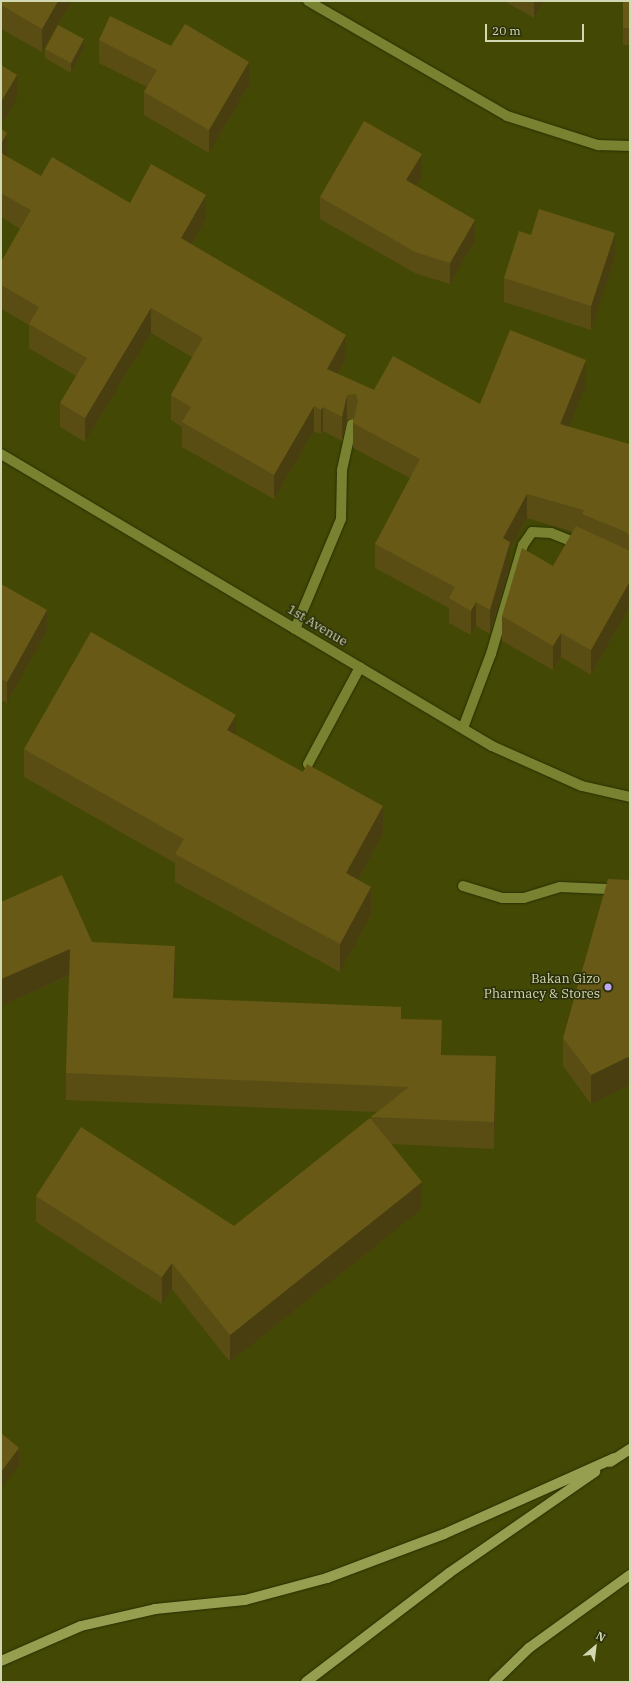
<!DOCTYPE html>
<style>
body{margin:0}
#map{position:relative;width:631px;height:1683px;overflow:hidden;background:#434905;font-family:"IBM Plex Serif",serif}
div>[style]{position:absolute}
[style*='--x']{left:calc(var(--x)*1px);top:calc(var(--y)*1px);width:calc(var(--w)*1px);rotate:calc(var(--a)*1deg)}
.roads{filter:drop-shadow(0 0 1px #292e02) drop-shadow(0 0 1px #292e02)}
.minor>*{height:10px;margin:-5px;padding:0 5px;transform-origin:5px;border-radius:5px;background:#788230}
.major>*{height:10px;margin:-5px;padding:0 5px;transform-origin:5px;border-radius:5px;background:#959f4f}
.wall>*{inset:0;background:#594d14}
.shaded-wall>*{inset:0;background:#493e10}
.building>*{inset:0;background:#685917}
.dots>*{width:11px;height:11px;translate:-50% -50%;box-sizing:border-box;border:2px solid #2a2e0b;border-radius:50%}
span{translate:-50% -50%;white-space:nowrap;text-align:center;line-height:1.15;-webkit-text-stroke:3px #2a2e0b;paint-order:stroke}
.street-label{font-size:13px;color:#d2d8b1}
.poi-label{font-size:13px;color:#d2d8b1}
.right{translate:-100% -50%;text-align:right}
.frame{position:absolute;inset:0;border:2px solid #d2d8b1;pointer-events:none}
.north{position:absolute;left:575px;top:1627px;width:40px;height:40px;-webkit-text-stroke:3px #2a2e0b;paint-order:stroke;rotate:28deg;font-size:11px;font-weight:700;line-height:16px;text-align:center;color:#d2d8b1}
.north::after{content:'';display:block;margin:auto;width:14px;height:18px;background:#d2d8b1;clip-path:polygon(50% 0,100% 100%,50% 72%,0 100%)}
.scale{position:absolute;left:485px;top:24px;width:99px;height:18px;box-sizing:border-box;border:2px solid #d2d8b1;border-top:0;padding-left:5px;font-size:12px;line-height:14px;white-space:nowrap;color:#d2d8b1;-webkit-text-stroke:3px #2a2e0b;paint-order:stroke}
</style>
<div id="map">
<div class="roads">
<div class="minor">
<i style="--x:308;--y:1;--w:230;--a:30"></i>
<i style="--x:507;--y:116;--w:96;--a:17.7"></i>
<i style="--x:598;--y:145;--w:32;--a:2"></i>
<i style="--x:1;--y:454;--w:571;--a:30.74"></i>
<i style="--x:492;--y:746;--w:98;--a:24"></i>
<i style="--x:582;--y:786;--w:49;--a:12.9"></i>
<i style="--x:295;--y:629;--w:119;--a:-67.3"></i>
<i style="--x:341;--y:519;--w:49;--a:-88.8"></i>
<i style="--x:342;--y:470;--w:47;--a:-77.7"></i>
<i style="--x:463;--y:728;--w:79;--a:-69.3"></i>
<i style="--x:491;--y:654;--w:114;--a:-73.6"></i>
<i style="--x:523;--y:545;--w:16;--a:-55"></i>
<i style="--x:532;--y:532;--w:19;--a:3"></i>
<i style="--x:551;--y:533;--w:32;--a:22"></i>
<i style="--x:308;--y:764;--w:110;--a:-61.8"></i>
<i style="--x:463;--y:886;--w:41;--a:17.1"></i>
<i style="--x:502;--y:898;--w:22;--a:0"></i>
<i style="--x:524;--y:898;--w:38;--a:-17"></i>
<i style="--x:560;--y:887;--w:70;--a:2.5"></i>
</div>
<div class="major">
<i style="--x:610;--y:1462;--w:24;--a:-33"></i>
<i style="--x:1;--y:1661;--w:87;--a:-23.6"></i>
<i style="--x:81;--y:1626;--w:76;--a:-12.9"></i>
<i style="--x:155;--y:1609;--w:90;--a:-5.7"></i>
<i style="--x:245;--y:1600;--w:85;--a:-15"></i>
<i style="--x:327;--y:1578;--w:125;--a:-20.6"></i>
<i style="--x:444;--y:1534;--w:187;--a:-24"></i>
<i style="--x:306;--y:1682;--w:180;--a:-37.3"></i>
<i style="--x:449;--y:1573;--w:178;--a:-34.7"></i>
<i style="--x:494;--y:1682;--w:49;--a:-44.2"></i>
<i style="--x:529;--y:1648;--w:125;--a:-35.9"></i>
</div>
</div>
<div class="wall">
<i style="clip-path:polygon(1px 1px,72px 1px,42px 52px,1px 29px)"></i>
<i style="clip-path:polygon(504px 1px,544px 1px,534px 18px)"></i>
<i style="clip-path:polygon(630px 1px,630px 45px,623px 45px,623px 28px)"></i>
<i style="clip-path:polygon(99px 40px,171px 46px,249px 85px,209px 153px,144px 115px,144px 92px,147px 87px,99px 63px)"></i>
<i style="clip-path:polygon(84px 48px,71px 73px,45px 58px,45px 49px)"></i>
<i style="clip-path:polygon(1px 129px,7px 157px,41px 176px,130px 203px,206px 219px,191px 245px,346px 359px,338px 374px,374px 390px,480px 404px,586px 385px,569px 427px,629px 444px,630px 437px,630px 606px,591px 675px,561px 657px,553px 670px,502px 641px,502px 616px,553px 566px,573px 532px,527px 518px,510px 549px,510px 566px,490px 634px,476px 626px,471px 635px,449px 623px,449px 608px,375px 568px,375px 544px,410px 478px,353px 448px,353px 423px,354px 419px,347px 420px,342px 441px,323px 431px,321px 434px,314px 431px,274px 499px,182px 447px,182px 427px,171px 420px,171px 395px,192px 357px,151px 333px,85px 442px,60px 427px,60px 403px,76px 376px,29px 348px,29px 325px,1px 309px,1px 262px,20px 229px,1px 217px)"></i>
<i style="clip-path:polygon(422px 176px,416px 186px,475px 241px,450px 284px,415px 273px,320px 219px,320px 197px)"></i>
<i style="clip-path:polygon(531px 235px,615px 257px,591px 330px,504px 302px,504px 278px)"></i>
<i style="clip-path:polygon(1px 584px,47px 631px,7px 703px,1px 700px)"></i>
<i style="clip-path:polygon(236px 735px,383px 834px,358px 880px,371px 915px,340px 972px,175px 882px,175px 863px,24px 777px,24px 749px)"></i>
<i style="clip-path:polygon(630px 880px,630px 1085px,591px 1104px,563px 1066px,563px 1038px)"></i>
<i style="clip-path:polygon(1px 902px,92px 942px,175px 973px,174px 998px,401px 1019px,442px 1055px,496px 1083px,494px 1149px,391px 1144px,422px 1209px,230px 1362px,172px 1289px,162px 1304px,36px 1222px,36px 1196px,234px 1226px,371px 1119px,371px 1117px,377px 1112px,66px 1100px,66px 1073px,69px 976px,1px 1006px)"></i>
</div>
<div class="shaded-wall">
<i style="clip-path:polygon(58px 1px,72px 1px,42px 52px,42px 29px)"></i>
<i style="clip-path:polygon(534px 1px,544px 1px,534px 18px)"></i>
<i style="clip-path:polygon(84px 39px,84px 48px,71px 73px,71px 63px)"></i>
<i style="clip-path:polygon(249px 62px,249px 85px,209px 153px,209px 130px)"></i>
<i style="clip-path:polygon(17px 75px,17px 99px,1px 126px,1px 102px)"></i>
<i style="clip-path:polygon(7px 133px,7px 157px,1px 168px,1px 144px)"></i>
<i style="clip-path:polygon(422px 154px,422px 176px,406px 202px,406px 180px)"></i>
<i style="clip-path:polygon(206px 195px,206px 219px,181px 263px,181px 238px)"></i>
<i style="clip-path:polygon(475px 220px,475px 241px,450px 284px,450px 263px)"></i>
<i style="clip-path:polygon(615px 233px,615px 257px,591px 330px,591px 306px)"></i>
<i style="clip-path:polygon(151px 308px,151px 333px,85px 442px,85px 418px)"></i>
<i style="clip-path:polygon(346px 335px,346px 359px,327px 393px,327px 369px)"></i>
<i style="clip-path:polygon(586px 360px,586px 385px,560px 449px,560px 424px)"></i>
<i style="clip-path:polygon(347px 395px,347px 420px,342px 441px,342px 417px)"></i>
<i style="clip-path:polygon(314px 406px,314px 431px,274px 499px,274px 475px)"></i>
<i style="clip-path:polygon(323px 407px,323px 431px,321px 434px,321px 410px)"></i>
<i style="clip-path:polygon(527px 494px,527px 518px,510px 549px,510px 566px,490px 634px,490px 610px,503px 538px)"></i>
<i style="clip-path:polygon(630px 581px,630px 606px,591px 675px,591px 650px)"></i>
<i style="clip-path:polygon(476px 602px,476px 626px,471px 635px,471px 611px)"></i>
<i style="clip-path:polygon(47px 610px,47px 631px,7px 703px,7px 682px)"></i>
<i style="clip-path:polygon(561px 633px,561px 657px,553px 670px,553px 646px)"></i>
<i style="clip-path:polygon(236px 715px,236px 743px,227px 730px)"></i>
<i style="clip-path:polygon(383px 806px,383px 834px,346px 902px,346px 873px)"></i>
<i style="clip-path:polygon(371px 887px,371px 915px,340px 972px,340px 944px)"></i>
<i style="clip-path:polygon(175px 946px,175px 973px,173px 1025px,173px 998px)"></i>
<i style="clip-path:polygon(70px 949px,70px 975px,1px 1006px,1px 979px)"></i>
<i style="clip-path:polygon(442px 1020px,442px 1047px,441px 1081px,441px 1055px)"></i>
<i style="clip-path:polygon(496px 1056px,496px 1083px,494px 1149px,494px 1122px)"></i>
<i style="clip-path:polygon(630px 1056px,630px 1085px,591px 1104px,591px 1075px)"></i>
<i style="clip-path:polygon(422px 1182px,422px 1209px,230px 1362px,230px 1335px)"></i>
<i style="clip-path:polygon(172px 1263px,172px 1289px,162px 1304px,162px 1277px)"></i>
<i style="clip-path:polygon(19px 1448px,19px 1465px,1px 1489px,1px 1472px)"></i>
</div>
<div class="building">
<i style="clip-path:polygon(1px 1px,58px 1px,42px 29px,1px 5px)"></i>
<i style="clip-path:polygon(623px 1px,630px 1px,630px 28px,623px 28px)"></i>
<i style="clip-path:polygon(110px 16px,171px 46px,185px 24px,249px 62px,209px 130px,144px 92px,157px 70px,99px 40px)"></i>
<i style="clip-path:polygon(58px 25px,84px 39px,71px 63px,45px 49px)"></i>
<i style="clip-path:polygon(1px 65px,17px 75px,1px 102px)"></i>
<i style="clip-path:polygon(364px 121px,422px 154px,406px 180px,475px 220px,450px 263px,415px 252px,320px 197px)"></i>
<i style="clip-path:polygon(1px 129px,7px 133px,1px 144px)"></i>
<i style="clip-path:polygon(1px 153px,41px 176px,52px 157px,130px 203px,151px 164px,206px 195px,181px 238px,346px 335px,327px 369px,374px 390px,393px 356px,480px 404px,510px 330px,586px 360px,560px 424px,629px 444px,630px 437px,630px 537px,626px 532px,582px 514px,584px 510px,527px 494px,503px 538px,510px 542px,490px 610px,476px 602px,471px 611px,449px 598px,455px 587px,375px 544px,420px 459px,353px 423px,358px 401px,356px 394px,347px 395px,342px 417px,323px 407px,321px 410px,314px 406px,274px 475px,182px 422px,191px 407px,171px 395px,203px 338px,151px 308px,85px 418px,60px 403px,87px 358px,29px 324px,39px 307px,1px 285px,1px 262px,31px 210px,1px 193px)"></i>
<i style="clip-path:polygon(539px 209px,615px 233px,591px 306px,504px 278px,519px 231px,531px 235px)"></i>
<i style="clip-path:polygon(576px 526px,630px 551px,630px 581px,591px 650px,561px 633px,553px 646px,502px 616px,522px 548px,553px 566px)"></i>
<i style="clip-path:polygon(1px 584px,47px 610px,7px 682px,1px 678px)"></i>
<i style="clip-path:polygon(91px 632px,236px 715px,227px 730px,303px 772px,307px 764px,383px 806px,346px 873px,371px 887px,340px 944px,175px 854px,184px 839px,24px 749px)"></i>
<i style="clip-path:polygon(62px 875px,92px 942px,175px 946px,173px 998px,401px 1007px,401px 1019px,442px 1020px,441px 1055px,496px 1056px,494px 1122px,371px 1117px,409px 1087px,66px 1073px,70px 949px,1px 979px,1px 902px)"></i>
<i style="clip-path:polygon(608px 879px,630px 880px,630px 1056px,591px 1075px,563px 1038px)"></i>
<i style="clip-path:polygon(370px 1118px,422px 1182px,230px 1335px,172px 1263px,162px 1277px,36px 1196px,81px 1127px,234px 1226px)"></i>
<i style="clip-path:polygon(1px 1433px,19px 1448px,1px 1472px)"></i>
</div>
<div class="dots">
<i style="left:608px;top:987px;background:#bda9f5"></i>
</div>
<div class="street-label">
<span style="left:317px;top:626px;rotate:31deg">1st Avenue</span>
</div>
<div class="poi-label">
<span class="right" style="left:600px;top:987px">Bakan Gizo<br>Pharmacy &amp; Stores</span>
</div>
<div class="frame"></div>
<div class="north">N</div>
<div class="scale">20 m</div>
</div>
